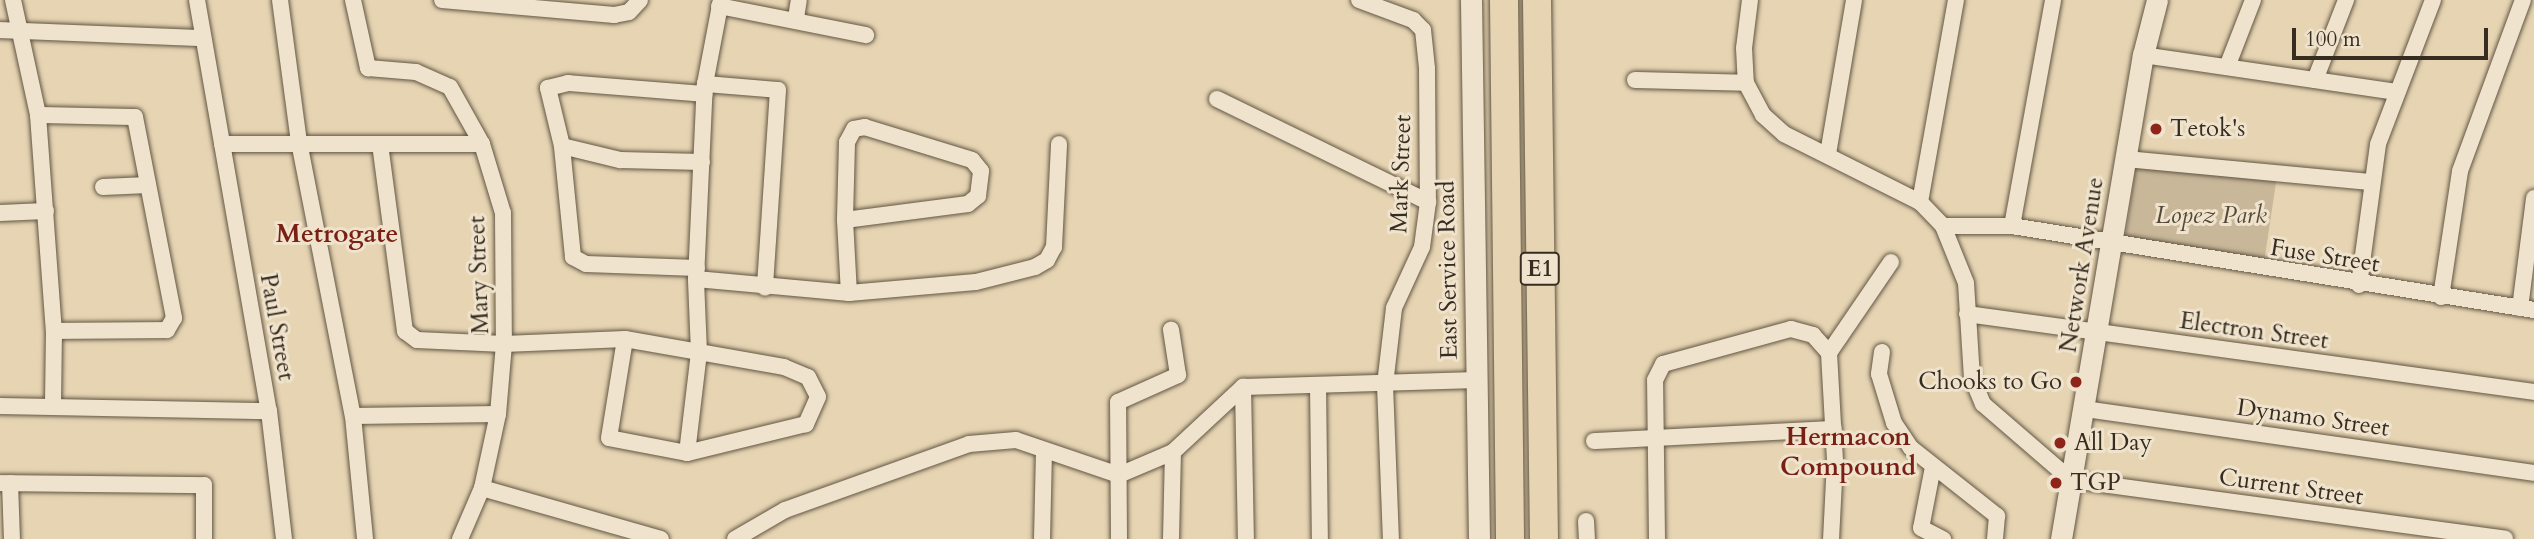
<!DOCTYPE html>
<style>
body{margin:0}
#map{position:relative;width:2534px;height:539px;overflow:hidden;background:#e6d4b2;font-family:Cardo,serif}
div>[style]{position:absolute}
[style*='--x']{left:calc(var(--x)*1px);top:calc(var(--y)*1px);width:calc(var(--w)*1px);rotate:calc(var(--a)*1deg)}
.green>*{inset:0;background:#c8b799}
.roads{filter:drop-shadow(0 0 2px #625644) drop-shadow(0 0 2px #625644)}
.street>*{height:16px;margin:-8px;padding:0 8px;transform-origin:8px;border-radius:8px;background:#efe3cd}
.secondary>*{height:21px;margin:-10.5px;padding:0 10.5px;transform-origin:10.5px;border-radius:10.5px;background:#efe3cd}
.highway>*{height:28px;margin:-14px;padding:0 14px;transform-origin:14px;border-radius:14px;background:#e6d4b2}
.dots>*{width:19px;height:19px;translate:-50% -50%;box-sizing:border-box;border:4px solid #efe3cd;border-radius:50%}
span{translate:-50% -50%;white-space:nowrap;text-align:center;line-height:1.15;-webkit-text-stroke:6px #efe3cd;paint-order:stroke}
.shield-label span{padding:2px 5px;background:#efe3cd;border:2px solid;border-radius:5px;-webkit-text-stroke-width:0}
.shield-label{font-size:23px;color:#362c1f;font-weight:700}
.poi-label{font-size:24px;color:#362c1f}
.left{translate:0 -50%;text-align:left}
.right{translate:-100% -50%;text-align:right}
.street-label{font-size:24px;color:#362c1f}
.park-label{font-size:24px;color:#534837;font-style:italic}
.neighbourhood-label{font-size:26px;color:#7a1f14;font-weight:700}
.scale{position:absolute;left:2292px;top:28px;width:196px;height:32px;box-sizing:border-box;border:4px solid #362c1f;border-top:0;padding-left:9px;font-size:21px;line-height:24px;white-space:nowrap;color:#362c1f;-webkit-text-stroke:5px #efe3cd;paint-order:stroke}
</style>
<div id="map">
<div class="green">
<i style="clip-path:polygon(2136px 165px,2277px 176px,2263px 269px,2124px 247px)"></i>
</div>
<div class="roads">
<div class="street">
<i style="--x:13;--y:0;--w:118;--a:77.7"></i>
<i style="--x:38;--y:115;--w:217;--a:85.8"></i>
<i style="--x:54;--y:331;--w:75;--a:90.8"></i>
<i style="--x:197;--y:0;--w:417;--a:80.1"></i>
<i style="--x:269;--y:411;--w:129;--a:83.3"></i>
<i style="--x:280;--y:0;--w:143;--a:82.4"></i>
<i style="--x:299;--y:142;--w:279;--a:78.9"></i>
<i style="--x:353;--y:416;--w:124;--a:84.4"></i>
<i style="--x:353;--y:0;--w:70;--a:77.6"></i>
<i style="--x:368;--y:68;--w:48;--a:4.8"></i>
<i style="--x:416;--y:72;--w:37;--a:24"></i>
<i style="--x:450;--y:87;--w:65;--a:60.7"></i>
<i style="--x:482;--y:144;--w:72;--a:73.1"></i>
<i style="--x:503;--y:213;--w:131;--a:89.6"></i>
<i style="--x:504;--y:344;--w:70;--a:94.9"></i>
<i style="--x:498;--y:414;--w:76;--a:102.2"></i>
<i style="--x:482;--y:488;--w:56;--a:113.3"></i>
<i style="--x:442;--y:0;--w:173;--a:5"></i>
<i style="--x:614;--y:15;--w:15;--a:-11"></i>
<i style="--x:629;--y:12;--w:16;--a:-47"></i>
<i style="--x:1359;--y:0;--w:58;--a:20.3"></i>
<i style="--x:1413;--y:20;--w:14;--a:45"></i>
<i style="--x:1423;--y:30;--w:39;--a:84"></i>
<i style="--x:1427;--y:69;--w:133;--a:89.6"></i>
<i style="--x:1428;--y:202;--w:45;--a:97.6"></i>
<i style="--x:1422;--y:247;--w:67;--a:114.7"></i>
<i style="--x:1394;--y:308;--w:78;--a:96.7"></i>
<i style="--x:1385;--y:385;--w:154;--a:87.8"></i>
<i style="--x:1750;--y:0;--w:48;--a:97.1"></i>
<i style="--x:1744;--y:48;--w:35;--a:87"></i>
<i style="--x:1746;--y:83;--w:36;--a:62"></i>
<i style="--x:1763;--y:115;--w:28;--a:42"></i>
<i style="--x:1784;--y:134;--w:152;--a:26.6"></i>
<i style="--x:1920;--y:202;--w:33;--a:46"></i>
<i style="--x:1943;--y:226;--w:61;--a:68"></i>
<i style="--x:1966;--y:283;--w:95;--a:86.4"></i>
<i style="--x:1972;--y:378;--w:28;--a:67"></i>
<i style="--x:1983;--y:404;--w:116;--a:40.8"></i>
<i style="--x:2071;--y:480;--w:438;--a:7.7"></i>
<i style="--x:719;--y:6;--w:150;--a:11.2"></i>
<i style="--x:796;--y:18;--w:18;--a:-81"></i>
<i style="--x:0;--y:30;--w:203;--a:2.3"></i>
<i style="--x:2143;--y:55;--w:257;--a:8.3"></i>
<i style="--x:2227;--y:67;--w:72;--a:-68.8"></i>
<i style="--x:1635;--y:80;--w:111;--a:1.5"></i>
<i style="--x:2315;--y:80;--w:86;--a:-68.8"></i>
<i style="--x:705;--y:84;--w:73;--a:4.7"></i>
<i style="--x:778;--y:90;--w:198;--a:93.8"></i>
<i style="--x:1217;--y:99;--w:235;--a:26"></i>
<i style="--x:38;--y:115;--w:97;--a:1.2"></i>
<i style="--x:135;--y:117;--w:205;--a:79"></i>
<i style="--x:174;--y:318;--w:14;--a:120"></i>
<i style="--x:167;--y:330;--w:113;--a:179.5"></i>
<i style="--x:222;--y:144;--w:260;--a:0"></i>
<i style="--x:380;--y:144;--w:189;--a:82.4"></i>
<i style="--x:405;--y:331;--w:15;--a:37"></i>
<i style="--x:417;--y:340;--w:87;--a:2.6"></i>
<i style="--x:504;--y:344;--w:121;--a:-2.4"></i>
<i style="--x:625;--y:339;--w:161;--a:10"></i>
<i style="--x:784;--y:367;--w:26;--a:23"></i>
<i style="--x:808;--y:377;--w:22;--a:63"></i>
<i style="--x:818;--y:397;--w:30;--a:114"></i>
<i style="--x:806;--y:424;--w:122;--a:166.3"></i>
<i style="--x:687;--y:453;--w:79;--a:-169.1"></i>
<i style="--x:609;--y:438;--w:100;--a:-80.8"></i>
<i style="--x:562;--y:146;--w:60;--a:13.6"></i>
<i style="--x:620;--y:160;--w:82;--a:1.4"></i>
<i style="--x:1828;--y:154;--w:156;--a:-80.4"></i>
<i style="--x:2126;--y:159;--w:245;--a:5.4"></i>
<i style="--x:103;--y:187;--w:45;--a:-2.5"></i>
<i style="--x:1920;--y:202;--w:205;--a:-79.9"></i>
<i style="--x:0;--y:213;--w:46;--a:-2.5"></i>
<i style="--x:845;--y:220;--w:124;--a:-7.4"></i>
<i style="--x:968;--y:204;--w:13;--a:-39"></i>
<i style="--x:978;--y:196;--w:25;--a:-83"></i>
<i style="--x:981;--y:171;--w:14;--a:-129"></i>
<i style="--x:972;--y:160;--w:112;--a:-162.9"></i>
<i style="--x:865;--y:127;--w:11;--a:170"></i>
<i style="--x:854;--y:129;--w:15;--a:118"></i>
<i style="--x:847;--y:142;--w:78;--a:91.5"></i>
<i style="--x:845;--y:220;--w:73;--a:86.9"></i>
<i style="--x:1943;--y:226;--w:69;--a:0"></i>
<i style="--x:2012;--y:226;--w:529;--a:9.14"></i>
<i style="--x:2012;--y:226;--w:230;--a:-79.7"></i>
<i style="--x:697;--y:268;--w:111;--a:-177.9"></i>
<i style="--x:586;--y:264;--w:15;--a:-152"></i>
<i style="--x:573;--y:257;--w:112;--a:-95.7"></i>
<i style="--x:562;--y:146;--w:60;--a:-103.6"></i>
<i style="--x:548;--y:88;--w:21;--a:-14"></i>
<i style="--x:568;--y:83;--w:137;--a:4.6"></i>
<i style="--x:696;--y:279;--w:154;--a:5.2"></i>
<i style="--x:849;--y:293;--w:127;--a:-5"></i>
<i style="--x:976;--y:282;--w:61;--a:-14.3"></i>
<i style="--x:1035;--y:267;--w:14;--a:-30"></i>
<i style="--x:1047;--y:260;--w:15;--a:-62"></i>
<i style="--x:1054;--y:247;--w:103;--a:-87.2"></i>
<i style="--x:2359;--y:285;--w:142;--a:-82.3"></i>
<i style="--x:2378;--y:144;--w:154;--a:-69.1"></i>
<i style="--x:2441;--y:297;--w:127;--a:-81.4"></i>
<i style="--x:2460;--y:171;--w:182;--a:-69.8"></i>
<i style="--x:2520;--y:308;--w:111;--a:-82.7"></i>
<i style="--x:1967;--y:314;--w:572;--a:7.83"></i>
<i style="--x:1882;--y:352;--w:22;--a:98"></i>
<i style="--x:1879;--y:374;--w:51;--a:73"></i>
<i style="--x:1894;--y:423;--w:30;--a:56"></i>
<i style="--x:1911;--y:448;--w:110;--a:38.3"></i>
<i style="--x:1997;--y:516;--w:23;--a:95"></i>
<i style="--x:1829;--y:353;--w:110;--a:-55.7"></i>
<i style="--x:1318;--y:385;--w:154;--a:89.3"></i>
<i style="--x:1243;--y:387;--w:152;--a:88.9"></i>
<i style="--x:0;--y:406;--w:269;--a:1.1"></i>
<i style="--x:2085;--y:409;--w:454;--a:8.1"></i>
<i style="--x:353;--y:416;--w:145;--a:-0.8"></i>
<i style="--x:1594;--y:441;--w:240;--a:-2.9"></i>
<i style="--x:687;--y:453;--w:102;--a:-83.2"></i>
<i style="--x:699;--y:352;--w:73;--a:-92.4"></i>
<i style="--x:696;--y:279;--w:195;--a:-87.4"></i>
<i style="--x:705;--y:84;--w:86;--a:-79.2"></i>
<i style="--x:1933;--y:467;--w:62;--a:101.1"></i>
<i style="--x:1921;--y:528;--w:25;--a:27"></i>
<i style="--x:0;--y:483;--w:204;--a:0.6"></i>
<i style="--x:204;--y:485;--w:54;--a:90"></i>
<i style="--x:10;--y:483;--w:56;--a:88"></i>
<i style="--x:482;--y:488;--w:186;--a:15.9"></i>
<i style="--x:1586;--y:521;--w:18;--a:87"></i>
<i style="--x:735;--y:539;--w:58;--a:-30.1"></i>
<i style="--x:785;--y:510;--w:195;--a:-19.7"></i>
<i style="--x:969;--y:444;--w:47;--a:-4.9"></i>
<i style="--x:1016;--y:440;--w:109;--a:18.8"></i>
<i style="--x:1119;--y:475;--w:59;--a:-23.1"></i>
<i style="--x:1173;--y:452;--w:96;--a:-42.9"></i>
<i style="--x:1243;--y:387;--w:234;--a:-1.7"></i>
<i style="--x:1042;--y:539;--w:86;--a:-88.7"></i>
<i style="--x:1119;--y:539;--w:137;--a:-90.4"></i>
<i style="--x:1118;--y:402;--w:66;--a:-24.2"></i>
<i style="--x:1178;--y:375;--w:46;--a:-98.8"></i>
<i style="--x:1171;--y:539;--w:87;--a:-88.7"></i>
<i style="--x:1657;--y:539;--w:159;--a:-90.7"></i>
<i style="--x:1655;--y:380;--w:18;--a:-63"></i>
<i style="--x:1663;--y:364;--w:133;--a:-15.3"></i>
<i style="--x:1791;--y:329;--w:23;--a:15"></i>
<i style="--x:1813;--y:335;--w:24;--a:48"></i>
<i style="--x:1829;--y:353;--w:108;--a:86.8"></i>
<i style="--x:1835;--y:461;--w:78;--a:92.9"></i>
</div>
<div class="secondary">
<i style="--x:1471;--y:0;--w:539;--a:89.15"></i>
<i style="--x:2061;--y:539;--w:491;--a:-80.4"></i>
<i style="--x:2143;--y:55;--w:57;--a:-75.7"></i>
</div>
<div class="highway">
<i style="--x:1504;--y:0;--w:539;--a:89.36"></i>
<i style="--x:1537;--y:0;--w:539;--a:89.26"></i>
</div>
</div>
<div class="dots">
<i style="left:2156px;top:129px;background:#8f2418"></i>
<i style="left:2076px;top:382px;background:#8f2418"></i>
<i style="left:2060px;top:443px;background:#8f2418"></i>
<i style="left:2056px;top:483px;background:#8f2418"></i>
</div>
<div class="shield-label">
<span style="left:1540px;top:269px">E1</span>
</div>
<div class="poi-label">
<span class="left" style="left:2170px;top:129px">Tetok's</span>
<span class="right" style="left:2062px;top:382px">Chooks to Go</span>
<span class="left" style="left:2074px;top:443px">All Day</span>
<span class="left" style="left:2070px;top:483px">TGP</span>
</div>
<div class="street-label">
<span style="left:1401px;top:174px;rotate:-88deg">Mark Street</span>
<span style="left:2325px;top:256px;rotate:9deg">Fuse Street</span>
<span style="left:2082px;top:265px;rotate:-81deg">Network Avenue</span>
<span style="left:1448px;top:270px;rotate:-91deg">East Service Road</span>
<span style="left:479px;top:275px;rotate:-92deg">Mary Street</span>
<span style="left:277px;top:327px;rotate:80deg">Paul Street</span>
<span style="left:2254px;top:331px;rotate:8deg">Electron Street</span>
<span style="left:2313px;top:418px;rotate:8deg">Dynamo Street</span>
<span style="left:2291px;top:487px;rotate:8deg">Current Street</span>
</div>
<div class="park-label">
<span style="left:2211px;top:216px">Lopez Park</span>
</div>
<div class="neighbourhood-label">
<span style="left:337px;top:234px">Metrogate</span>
<span style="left:1848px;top:452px">Hermacon<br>Compound</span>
</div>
<div class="scale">100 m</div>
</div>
